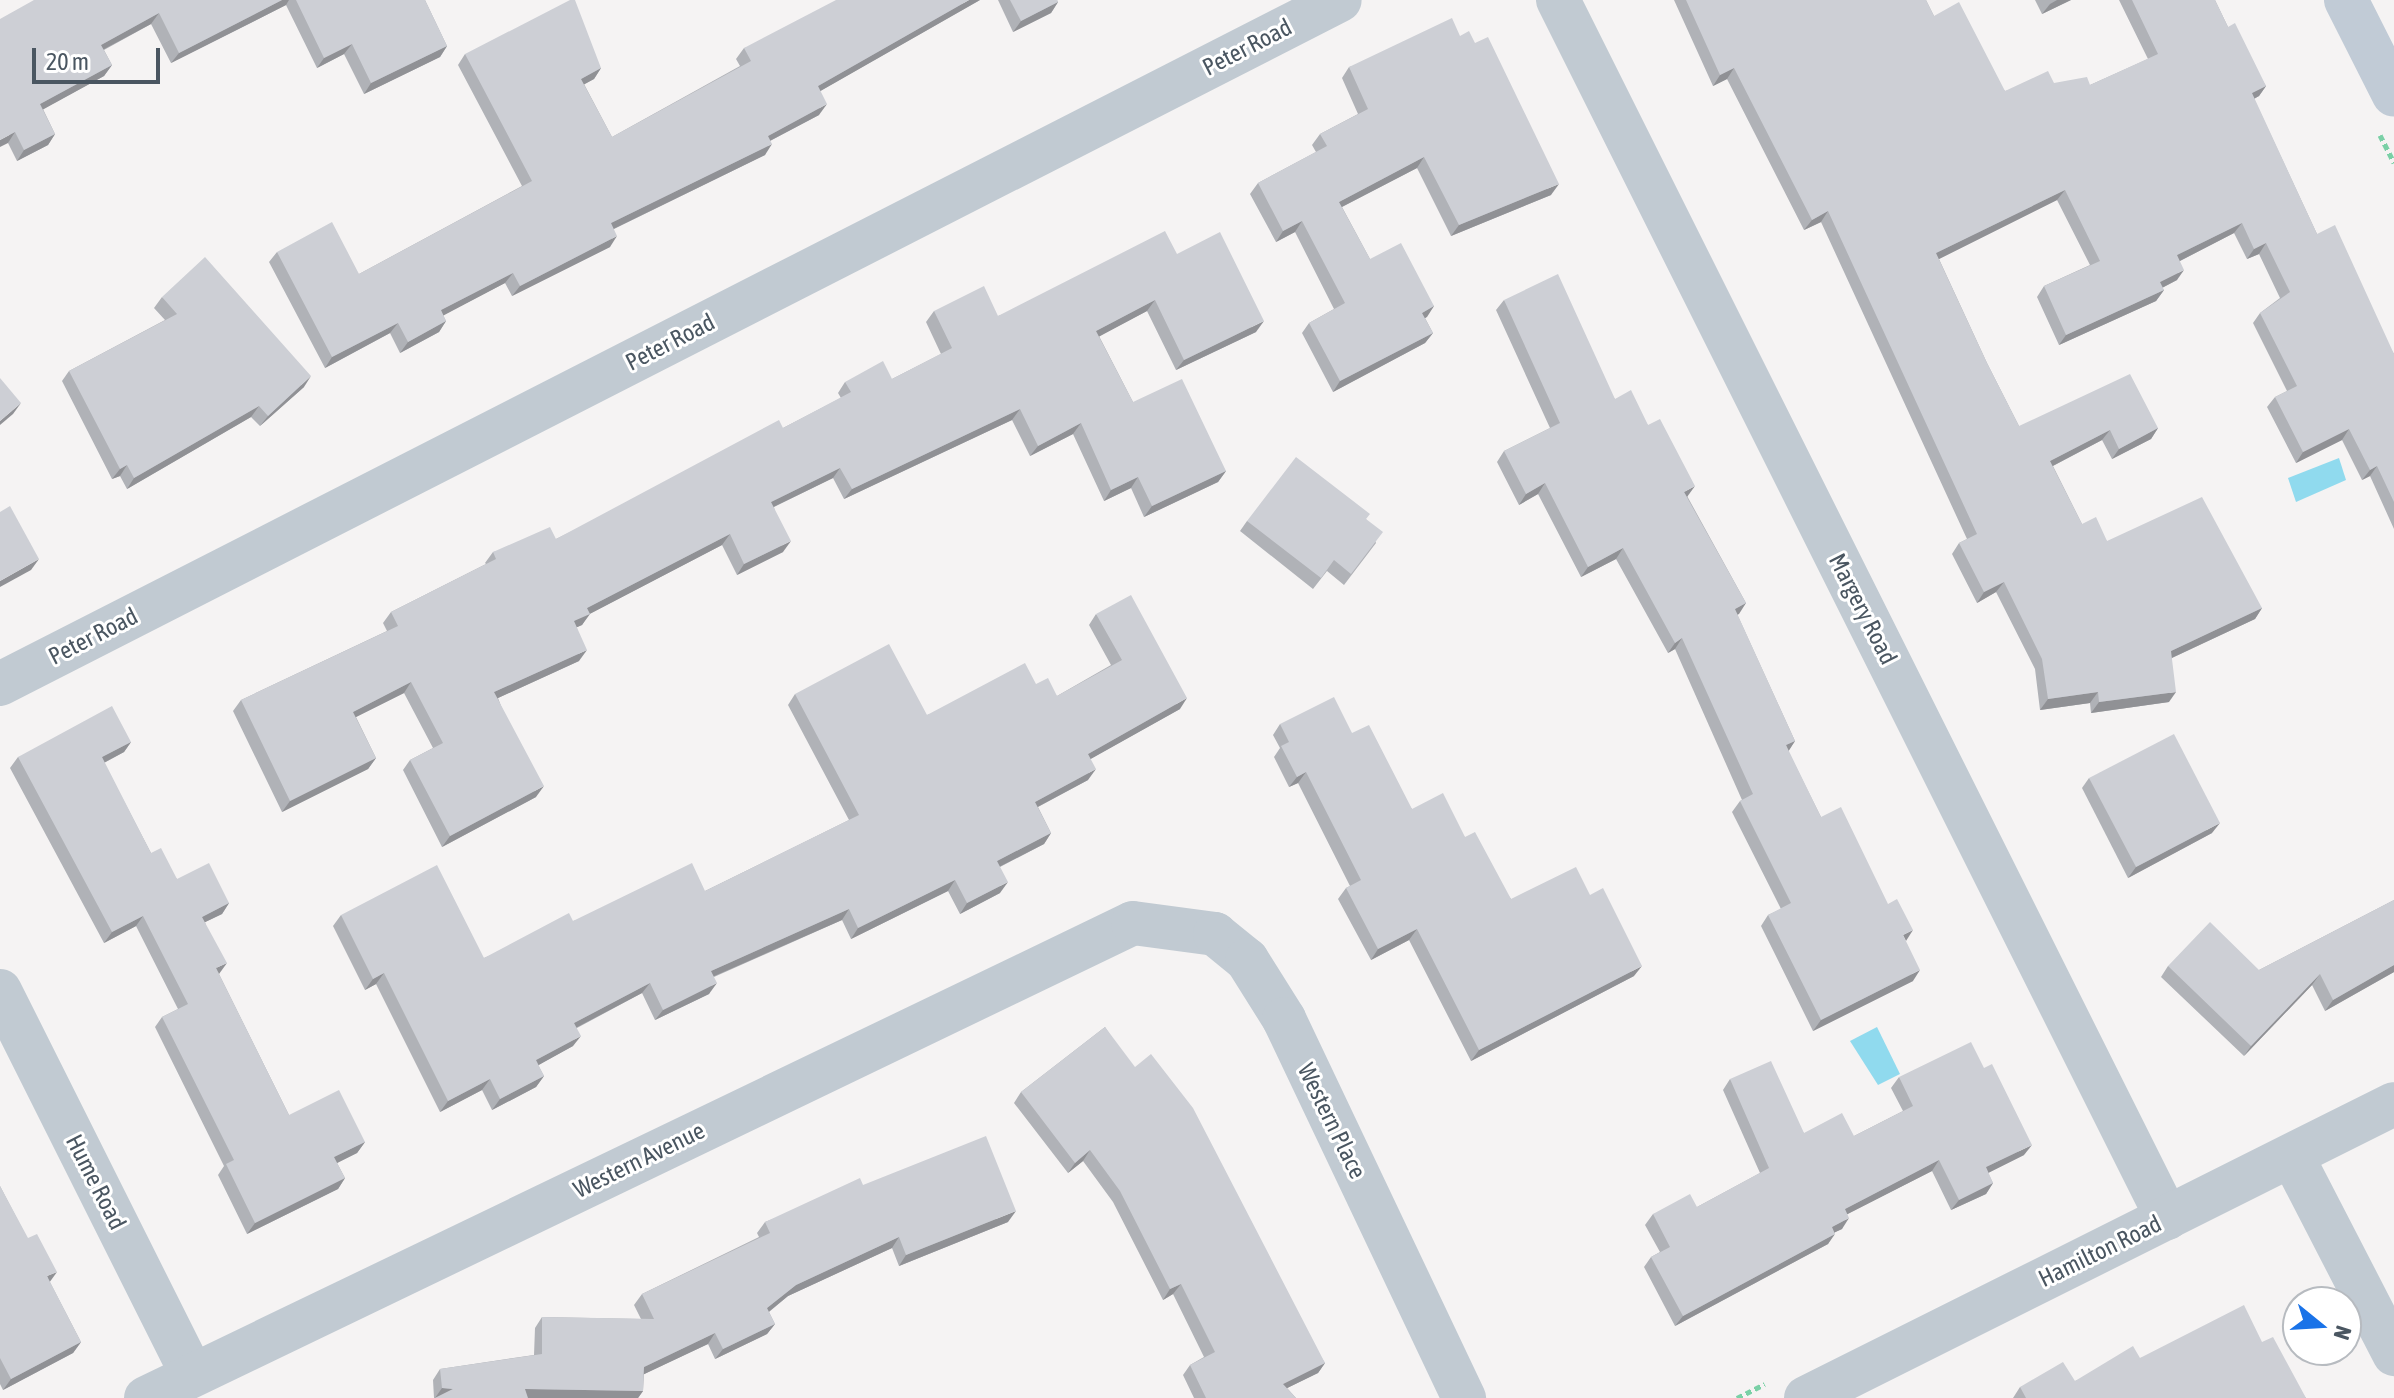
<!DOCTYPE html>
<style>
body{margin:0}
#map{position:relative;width:2394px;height:1398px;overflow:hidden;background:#f5f3f3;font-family:"Asap Condensed",sans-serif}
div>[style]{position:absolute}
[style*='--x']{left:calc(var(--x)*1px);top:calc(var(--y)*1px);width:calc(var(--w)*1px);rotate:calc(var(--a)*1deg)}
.water>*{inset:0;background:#90daee}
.path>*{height:5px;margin-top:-2.5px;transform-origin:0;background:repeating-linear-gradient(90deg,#7ad0a6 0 6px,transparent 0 10px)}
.street>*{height:44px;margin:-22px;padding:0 22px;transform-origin:22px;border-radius:22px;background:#c1cad2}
.secondary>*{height:44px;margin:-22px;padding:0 22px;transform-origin:22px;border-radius:22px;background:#c1cbd6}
.wall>*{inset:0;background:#b0b2b7}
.shaded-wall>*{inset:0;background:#909195}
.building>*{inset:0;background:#cdcfd5}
span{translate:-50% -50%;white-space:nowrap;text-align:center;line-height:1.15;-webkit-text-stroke:6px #fff;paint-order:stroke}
.street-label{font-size:24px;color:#4a5661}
.north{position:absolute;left:2282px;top:1286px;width:80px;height:80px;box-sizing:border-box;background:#fff;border:2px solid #b7bbc0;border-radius:50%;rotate:108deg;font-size:22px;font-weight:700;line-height:32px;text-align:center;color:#4a5661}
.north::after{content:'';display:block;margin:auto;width:28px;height:36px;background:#1a73e8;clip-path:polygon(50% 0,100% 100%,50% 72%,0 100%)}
.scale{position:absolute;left:32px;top:48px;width:128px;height:36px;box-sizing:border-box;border:4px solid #4a5661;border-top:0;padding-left:10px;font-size:24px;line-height:28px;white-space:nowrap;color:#4a5661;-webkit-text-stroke:6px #fff;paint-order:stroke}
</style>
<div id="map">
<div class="water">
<i style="clip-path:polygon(2339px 458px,2346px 480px,2296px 502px,2288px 478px)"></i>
<i style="clip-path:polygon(1877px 1027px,1900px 1074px,1878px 1085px,1850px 1041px)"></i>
</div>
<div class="path">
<i style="--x:2380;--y:135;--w:31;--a:63"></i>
<i style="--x:1737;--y:1398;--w:31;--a:-27"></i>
</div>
<div class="street">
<i style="--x:1558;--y:0;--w:1362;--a:63.43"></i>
<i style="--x:0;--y:684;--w:1504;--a:-27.04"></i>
<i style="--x:0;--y:991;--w:428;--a:63.4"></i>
<i style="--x:2292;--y:1156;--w:223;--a:62.7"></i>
<i style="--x:146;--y:1398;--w:1095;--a:-25.7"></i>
<i style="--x:1133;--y:923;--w:83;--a:7.6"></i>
<i style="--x:1215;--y:934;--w:41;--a:39.1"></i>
<i style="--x:1247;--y:960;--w:70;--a:57.9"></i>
<i style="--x:1284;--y:1019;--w:420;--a:64.6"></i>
<i style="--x:1806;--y:1398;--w:657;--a:-26.57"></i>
</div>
<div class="secondary">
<i style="--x:2346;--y:0;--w:106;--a:63.2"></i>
</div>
<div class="wall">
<i style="clip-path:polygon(34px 0,425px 0,447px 46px,440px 57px,364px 94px,344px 54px,317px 68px,286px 5px,171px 63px,151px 24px,104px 50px,112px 65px,104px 76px,43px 109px,55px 134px,48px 145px,17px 161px,8px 143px)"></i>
<i style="clip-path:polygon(980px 0,820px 91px,819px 115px,770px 141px,765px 155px,614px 229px,610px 247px,512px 296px,505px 283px,443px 315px,446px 321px,439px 332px,400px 353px,390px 333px,325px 368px,269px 262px,277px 252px,359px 274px,522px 186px,458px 65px,465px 54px,601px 68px,594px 79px,584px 84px,612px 137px,740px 66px,736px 59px,744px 48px)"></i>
<i style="clip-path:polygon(998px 0,1057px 0,1058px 2px,1051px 13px,1013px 32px)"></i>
<i style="clip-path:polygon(1674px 0,1926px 0,1934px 16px,2005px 91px,2054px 83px,2090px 85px,2148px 59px,2119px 0,2215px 0,2228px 27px,2266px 86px,2259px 96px,2254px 99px,2317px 234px,2394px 354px,2394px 529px,2370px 476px,2362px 480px,2342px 440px,2296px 463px,2267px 407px,2275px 397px,2287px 391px,2253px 323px,2260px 313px,2280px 298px,2259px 254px,2247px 259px,2234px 233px,2180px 261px,2177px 280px,2162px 288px,2164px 290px,2156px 301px,2059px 345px,2037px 297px,2044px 286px,2090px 265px,2057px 200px,1939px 259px,1987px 363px,2019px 426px,2158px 428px,2151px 439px,2112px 459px,2102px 440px,2053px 466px,2082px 524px,2107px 541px,2262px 608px,2255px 619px,2172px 658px,2169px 702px,2091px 713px,2090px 703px,2040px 710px,2035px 669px,1996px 592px,1977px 603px,1952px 554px,1959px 543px,1967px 539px,1821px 222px,1804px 230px,1727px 79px,1713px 86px)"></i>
<i style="clip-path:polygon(2035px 0,2071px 0,2042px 14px)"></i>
<i style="clip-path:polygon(1460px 36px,1551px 195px,1451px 236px,1417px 168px,1342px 207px,1370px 259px,1434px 306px,1425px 318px,1433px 333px,1425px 343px,1333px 392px,1302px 333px,1309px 323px,1334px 309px,1295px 232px,1276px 242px,1250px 194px,1258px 183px,1316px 152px,1312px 145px,1320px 134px,1358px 114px,1342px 78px,1349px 67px)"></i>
<i style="clip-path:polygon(1177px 254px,1256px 332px,1176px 370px,1147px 311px,1099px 336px,1133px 402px,1226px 471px,1218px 482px,1144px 517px,1131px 488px,1104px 501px,1073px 434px,1030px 456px,1012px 420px,844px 499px,833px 478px,774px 507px,783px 552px,737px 575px,722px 545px,589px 614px,582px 625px,577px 627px,579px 661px,498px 698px,536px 797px,442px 847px,403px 770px,410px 760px,433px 748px,404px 693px,356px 717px,376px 758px,368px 769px,282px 812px,233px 711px,241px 700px,387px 631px,383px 623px,391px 612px,486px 564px,485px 563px,493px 552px,556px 539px,783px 428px,841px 398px,838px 393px,845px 382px,892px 379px,941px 354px,926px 322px,934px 311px,998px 316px)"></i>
<i style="clip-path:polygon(162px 297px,304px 387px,260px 426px,251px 417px,127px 489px,120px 476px,112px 479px,62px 381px,69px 371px,165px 320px,154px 308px)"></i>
<i style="clip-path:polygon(1504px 300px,1615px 399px,1648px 425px,1746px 603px,1737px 614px,1795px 741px,1788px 751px,1821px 817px,1905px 941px,1913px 981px,1813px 1031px,1761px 926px,1768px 915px,1781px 909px,1732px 812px,1740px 801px,1742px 800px,1675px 649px,1668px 653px,1616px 559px,1581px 577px,1538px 494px,1519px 505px,1497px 462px,1504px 451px,1550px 428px,1496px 310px)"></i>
<i style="clip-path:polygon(1366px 519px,1376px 543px,1344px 585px,1327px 571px,1313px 589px,1240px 531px,1247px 521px)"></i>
<i style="clip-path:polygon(1096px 614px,1180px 709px,1090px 759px,1088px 780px,1038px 807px,1051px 833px,1044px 844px,1000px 867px,1000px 893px,960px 914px,948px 891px,851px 939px,842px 920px,714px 977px,709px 994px,655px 1020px,642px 993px,577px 1028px,573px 1046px,538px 1065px,544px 1076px,536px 1087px,492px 1110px,482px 1090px,440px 1112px,376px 984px,365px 990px,333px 926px,341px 915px,484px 958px,573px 921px,705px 891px,849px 820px,788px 705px,795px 694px,927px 715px,1036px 684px,1057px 696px,1111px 665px,1089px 625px)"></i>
<i style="clip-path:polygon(1280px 724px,1352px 733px,1412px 809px,1465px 837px,1511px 899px,1590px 895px,1634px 976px,1471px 1061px,1409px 940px,1371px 960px,1338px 899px,1346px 888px,1350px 886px,1298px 783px,1289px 787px,1274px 757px,1280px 748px,1273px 735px)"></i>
<i style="clip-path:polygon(131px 742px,124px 752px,104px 763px,151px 853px,177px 879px,229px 903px,222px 914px,205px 922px,219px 974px,289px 1115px,365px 1142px,357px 1153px,337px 1163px,345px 1178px,338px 1189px,247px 1234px,218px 1175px,224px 1166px,155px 1027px,162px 1017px,178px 1009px,136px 926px,104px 943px,10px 768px,18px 757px)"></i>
<i style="clip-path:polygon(2089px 778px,2212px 833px,2128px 878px,2082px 788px)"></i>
<i style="clip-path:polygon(2394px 900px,2394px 972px,2325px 1011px,2312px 985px,2244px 1056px,2161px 977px,2168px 966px,2259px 970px)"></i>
<i style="clip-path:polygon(1105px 1027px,1325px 1363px,1318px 1373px,1287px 1388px,1296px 1398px,1194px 1398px,1183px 1375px,1190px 1365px,1204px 1357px,1173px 1294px,1163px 1300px,1113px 1202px,1083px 1161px,1068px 1173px,1014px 1103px,1021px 1092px)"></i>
<i style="clip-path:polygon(1899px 1077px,2024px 1155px,1988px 1173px,1993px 1183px,1986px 1194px,1951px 1210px,1932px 1171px,1847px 1214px,1842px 1229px,1835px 1232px,1828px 1244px,1675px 1326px,1644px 1267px,1651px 1257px,1660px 1252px,1645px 1225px,1653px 1214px,1697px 1207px,1760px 1173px,1723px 1090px,1730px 1079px,1804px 1133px,1854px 1136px,1903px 1111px,1891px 1088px)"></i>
<i style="clip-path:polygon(863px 1185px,1008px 1222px,899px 1266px,892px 1248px,788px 1296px,769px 1312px,775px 1324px,767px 1334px,715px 1359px,708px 1344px,644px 1374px,643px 1391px,638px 1398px,434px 1398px,433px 1380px,440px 1369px,534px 1355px,535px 1328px,542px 1317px,641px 1319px,634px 1305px,642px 1294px,759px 1237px,757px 1233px,765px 1222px)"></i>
<i style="clip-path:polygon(0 1186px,81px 1342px,73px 1353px,3px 1390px,0 1384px)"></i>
<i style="clip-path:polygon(2262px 1342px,2306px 1398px,2013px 1398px,2020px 1387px,2075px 1381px,2140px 1358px)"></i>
</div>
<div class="shaded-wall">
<i style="clip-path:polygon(282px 0,289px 0,286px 5px,171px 63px,179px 53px)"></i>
<i style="clip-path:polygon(969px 0,980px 0,810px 97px,818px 86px)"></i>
<i style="clip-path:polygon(2057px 0,2071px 0,2042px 14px,2050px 4px)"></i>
<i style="clip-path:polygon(1058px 2px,1051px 13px,1013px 32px,1021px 21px)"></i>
<i style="clip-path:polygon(159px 13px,151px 24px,93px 55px,101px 45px)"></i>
<i style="clip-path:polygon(352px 44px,344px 54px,317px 68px,324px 58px)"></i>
<i style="clip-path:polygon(447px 46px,440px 57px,364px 94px,371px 83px)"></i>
<i style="clip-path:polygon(112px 65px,104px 76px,33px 115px,40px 104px)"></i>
<i style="clip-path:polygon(601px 68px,594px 79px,574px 90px,581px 79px)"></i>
<i style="clip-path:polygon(1734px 68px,1727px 79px,1713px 86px,1720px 75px)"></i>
<i style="clip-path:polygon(2266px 86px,2259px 96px,2244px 104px,2252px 93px)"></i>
<i style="clip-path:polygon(827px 104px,819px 115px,760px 146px,768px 136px)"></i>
<i style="clip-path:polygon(15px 132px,8px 143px,0 147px,0 140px)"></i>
<i style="clip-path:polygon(55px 134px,48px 145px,17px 161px,24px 150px)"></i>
<i style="clip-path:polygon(772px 144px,765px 155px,603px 234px,611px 223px)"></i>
<i style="clip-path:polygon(1424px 157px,1417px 168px,1332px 212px,1339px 202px)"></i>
<i style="clip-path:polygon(1559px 184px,1551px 195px,1451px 236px,1459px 225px)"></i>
<i style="clip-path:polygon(2065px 190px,2057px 200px,1929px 264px,1936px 253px)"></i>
<i style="clip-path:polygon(1828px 211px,1821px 222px,1804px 230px,1812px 220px)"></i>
<i style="clip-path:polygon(1302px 221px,1295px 232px,1276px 242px,1283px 231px)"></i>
<i style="clip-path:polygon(2242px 223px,2234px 233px,2170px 266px,2177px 255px)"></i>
<i style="clip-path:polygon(617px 236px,610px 247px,512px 296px,520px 286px)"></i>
<i style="clip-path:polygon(2266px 243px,2259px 254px,2247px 259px,2254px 249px)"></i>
<i style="clip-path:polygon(2184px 270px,2177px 280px,2152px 293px,2160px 282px)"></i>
<i style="clip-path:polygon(513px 273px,505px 283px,433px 321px,441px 310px)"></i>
<i style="clip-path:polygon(2164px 290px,2156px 301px,2059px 345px,2066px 335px)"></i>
<i style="clip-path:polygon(1155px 300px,1147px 311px,1089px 342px,1096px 331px)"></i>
<i style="clip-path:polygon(1434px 306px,1427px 317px,1415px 324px,1422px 313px)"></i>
<i style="clip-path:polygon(446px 321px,439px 332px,400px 353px,408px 342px)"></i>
<i style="clip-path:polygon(1264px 321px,1256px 332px,1176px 370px,1184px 360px)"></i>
<i style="clip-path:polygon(398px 323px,390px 333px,325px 368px,332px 357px)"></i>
<i style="clip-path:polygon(1433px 333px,1425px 343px,1333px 392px,1340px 381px)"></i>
<i style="clip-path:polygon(311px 376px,304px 387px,260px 426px,268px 416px)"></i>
<i style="clip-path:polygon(21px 403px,13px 414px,0 425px,0 421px)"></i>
<i style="clip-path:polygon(259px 406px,251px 417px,127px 489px,134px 478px)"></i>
<i style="clip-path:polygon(1020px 409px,1012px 420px,844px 499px,852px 489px)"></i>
<i style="clip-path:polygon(1081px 423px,1073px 434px,1030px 456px,1038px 446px)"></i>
<i style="clip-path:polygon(2158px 428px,2151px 439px,2112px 459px,2119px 449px)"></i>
<i style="clip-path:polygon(2349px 429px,2342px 440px,2296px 463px,2303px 452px)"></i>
<i style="clip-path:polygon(2110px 430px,2102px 440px,2043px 471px,2050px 461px)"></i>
<i style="clip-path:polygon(127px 465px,120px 476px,112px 479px,120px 469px)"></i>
<i style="clip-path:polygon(2377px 466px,2370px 476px,2362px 480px,2370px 470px)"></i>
<i style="clip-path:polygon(840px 468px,833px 478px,763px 512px,771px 502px)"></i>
<i style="clip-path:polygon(1226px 471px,1218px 482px,1144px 517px,1152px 506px)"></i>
<i style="clip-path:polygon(1138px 477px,1131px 488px,1104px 501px,1111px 490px)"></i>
<i style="clip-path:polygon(1545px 483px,1538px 494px,1519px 505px,1526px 494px)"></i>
<i style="clip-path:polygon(1695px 486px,1687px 497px,1684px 492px)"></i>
<i style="clip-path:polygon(730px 534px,722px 545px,584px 617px,590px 614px,582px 625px,566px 632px,574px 621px,587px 608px)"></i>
<i style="clip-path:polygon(791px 541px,783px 552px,737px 575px,744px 564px)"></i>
<i style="clip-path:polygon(1623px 548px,1616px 559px,1581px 577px,1588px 567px)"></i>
<i style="clip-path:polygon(39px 559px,31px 570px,0 587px,0 581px)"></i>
<i style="clip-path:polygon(2004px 582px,1996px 592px,1977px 603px,1984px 592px)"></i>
<i style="clip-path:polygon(1746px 603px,1739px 614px,1727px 620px,1735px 609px)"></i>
<i style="clip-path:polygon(2262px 608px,2255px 619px,2163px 662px,2171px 651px)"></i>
<i style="clip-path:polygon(1682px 638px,1675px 649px,1668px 653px,1675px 643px)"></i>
<i style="clip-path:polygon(587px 650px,579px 661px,487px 703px,494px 692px)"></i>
<i style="clip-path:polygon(411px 682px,404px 693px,346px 722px,353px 712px)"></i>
<i style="clip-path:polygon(2098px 692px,2090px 703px,2040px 710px,2048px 699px)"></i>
<i style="clip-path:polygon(2176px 692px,2169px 702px,2091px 713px,2099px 702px)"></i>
<i style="clip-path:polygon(1187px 698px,1180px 709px,1080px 765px,1088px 754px)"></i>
<i style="clip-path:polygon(1795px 741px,1788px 752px,1786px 745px)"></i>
<i style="clip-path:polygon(131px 742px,124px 752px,94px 768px,102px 757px)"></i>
<i style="clip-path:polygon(376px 758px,368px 769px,282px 812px,290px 801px)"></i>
<i style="clip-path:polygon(1096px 769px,1088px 780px,1028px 812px,1035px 802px)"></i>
<i style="clip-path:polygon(1306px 772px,1298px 783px,1289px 787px,1297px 777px)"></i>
<i style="clip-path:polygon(544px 786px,536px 797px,442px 847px,450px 836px)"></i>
<i style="clip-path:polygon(2220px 823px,2212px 833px,2128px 878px,2136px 867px)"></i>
<i style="clip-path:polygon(1051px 833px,1044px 844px,989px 872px,997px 861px)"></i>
<i style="clip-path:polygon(955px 880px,948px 891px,851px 939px,858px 928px)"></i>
<i style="clip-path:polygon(1008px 882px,1000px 893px,960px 914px,967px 903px)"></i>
<i style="clip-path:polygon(229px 903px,222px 914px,195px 927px,202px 917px)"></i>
<i style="clip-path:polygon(849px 909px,842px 920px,703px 981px,711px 971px)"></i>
<i style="clip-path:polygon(143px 916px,136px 926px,104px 943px,112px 932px)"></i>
<i style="clip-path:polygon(1417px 929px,1409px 940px,1371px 960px,1378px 949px)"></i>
<i style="clip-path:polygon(1913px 930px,1906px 941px,1903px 935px)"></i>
<i style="clip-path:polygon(227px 963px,219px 974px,216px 968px)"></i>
<i style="clip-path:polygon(2394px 965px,2394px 972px,2325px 1011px,2333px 1000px)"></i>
<i style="clip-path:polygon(1642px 966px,1634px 976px,1471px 1061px,1479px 1050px)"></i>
<i style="clip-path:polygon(1920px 970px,1913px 981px,1813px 1031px,1821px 1020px)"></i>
<i style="clip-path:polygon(384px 973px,376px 984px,365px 990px,373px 979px)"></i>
<i style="clip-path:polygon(2320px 974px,2312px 985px,2244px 1056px,2251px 1046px)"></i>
<i style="clip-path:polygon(650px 983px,642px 993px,566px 1033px,574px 1023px)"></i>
<i style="clip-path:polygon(717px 983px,709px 994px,655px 1020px,663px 1010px)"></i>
<i style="clip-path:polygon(581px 1036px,573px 1046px,528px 1071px,536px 1060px)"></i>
<i style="clip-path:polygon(544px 1076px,536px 1087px,492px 1110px,500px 1099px)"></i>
<i style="clip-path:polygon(490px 1079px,482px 1090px,440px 1112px,448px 1101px)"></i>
<i style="clip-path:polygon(365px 1142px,357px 1153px,327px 1168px,334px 1157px)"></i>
<i style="clip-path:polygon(2032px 1145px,2024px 1155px,1978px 1178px,1986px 1167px)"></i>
<i style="clip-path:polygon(1090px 1150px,1083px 1161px,1068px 1173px,1075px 1163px)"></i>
<i style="clip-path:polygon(1939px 1160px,1932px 1171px,1838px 1219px,1845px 1209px)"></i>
<i style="clip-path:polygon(345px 1178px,338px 1189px,247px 1234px,255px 1223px)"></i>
<i style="clip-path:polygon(1993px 1183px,1986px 1194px,1951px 1210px,1959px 1200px)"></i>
<i style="clip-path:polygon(1016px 1211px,1008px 1222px,899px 1266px,906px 1255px)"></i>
<i style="clip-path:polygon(1849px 1218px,1842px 1229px,1825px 1237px,1832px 1227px)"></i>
<i style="clip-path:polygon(1835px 1234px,1828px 1244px,1675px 1326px,1683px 1316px)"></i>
<i style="clip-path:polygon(899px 1237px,892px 1248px,788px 1296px,760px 1319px,767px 1308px,796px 1285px)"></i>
<i style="clip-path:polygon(57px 1272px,49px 1283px,47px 1276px)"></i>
<i style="clip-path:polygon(1181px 1284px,1173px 1294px,1163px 1300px,1170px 1289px)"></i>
<i style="clip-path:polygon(775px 1324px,767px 1334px,715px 1359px,723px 1349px)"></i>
<i style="clip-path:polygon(715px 1333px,708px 1344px,636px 1378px,644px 1367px)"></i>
<i style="clip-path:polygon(81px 1342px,73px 1353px,3px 1390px,11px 1379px)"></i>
<i style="clip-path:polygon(1325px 1363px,1318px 1373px,1275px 1394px,1283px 1384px)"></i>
<i style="clip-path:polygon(442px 1388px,453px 1389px,435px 1398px)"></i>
<i style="clip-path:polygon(525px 1389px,643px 1391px,638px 1398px,519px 1398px)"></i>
</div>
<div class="building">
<i style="clip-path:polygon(34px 0,282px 0,179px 53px,159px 13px,101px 45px,112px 65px,40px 104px,55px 134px,24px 150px,15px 132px,0 140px,0 19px)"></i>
<i style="clip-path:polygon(296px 0,425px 0,447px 46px,371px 83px,352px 44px,324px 58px)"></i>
<i style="clip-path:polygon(570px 0,575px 0,601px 68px,581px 79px,612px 137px,751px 61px,744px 48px,836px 0,969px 0,818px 86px,827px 104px,768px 136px,772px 144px,611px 223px,617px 236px,520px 286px,513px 273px,441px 310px,446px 321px,408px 342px,398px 323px,332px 357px,277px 252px,332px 222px,359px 274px,532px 181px,465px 54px)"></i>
<i style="clip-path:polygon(1010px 0,1057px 0,1058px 2px,1021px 21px)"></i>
<i style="clip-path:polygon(1686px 0,1926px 0,1934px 16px,1959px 2px,2005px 91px,2048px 71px,2054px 83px,2087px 77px,2090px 85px,2158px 54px,2132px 0,2215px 0,2228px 27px,2235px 23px,2266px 86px,2252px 93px,2317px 234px,2335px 225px,2394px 354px,2394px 502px,2377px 466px,2370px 470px,2349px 429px,2303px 452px,2275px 397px,2297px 386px,2260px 313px,2290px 292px,2266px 243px,2254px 249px,2242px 223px,2177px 255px,2184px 270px,2160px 282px,2164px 290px,2066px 335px,2044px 286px,2100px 261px,2065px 190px,1936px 253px,1987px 363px,2019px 426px,2130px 374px,2158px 428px,2119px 449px,2110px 430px,2050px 461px,2082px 524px,2096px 517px,2107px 541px,2202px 497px,2262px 608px,2171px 651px,2176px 692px,2099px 702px,2098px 692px,2048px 699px,2042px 659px,2004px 582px,1984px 592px,1959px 543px,1977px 534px,1828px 211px,1812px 220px,1734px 68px,1720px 75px)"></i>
<i style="clip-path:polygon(1452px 18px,1460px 36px,1469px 31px,1475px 43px,1488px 37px,1559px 184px,1459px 225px,1424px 157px,1339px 202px,1370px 259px,1401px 243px,1434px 306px,1422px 313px,1433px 333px,1340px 381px,1309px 323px,1345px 303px,1302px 221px,1283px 231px,1258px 183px,1327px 146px,1320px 134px,1368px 109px,1349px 67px)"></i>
<i style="clip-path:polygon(1165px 231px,1177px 254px,1220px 232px,1264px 321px,1184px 360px,1155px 300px,1096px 331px,1133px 402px,1182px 379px,1226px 471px,1152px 506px,1138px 477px,1111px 490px,1081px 423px,1038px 446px,1020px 409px,852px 489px,840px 468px,771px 502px,791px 541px,744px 564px,730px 534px,587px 608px,590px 614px,574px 621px,587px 650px,494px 692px,544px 786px,450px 836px,410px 760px,443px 743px,411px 682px,353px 712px,376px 758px,290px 801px,241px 700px,398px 626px,391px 612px,496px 559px,493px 552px,550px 527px,556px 539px,779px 420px,783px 428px,851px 392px,845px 382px,883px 361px,892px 379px,952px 348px,934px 311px,984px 286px,998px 316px)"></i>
<i style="clip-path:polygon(205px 257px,311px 376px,268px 416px,259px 406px,134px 478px,127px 465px,120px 469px,69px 371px,177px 314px,162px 297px)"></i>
<i style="clip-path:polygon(1558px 274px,1615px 399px,1631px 390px,1648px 425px,1660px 419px,1695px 486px,1684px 492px,1746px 603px,1735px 609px,1795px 741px,1786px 745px,1821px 817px,1841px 807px,1888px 904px,1897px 899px,1913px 930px,1903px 935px,1920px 970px,1821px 1020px,1768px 915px,1791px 903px,1740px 801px,1753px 794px,1682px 638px,1675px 643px,1623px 548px,1588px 567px,1545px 483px,1526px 494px,1504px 451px,1560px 423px,1504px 300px)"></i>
<i style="clip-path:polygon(0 378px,21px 403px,0 421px)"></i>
<i style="clip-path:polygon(1296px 457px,1370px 514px,1366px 519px,1383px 532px,1351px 574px,1334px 560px,1321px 578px,1247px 521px)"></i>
<i style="clip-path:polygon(10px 506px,39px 559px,0 581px,0 512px)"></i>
<i style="clip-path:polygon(1131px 595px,1187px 698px,1088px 754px,1096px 769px,1035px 802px,1051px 833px,997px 861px,1008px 882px,967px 903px,955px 880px,858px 928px,849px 909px,711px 971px,717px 983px,663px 1010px,650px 983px,574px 1023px,581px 1036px,536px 1060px,544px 1076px,500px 1099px,490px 1079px,448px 1101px,384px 973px,373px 979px,341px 915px,437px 865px,484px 958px,569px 913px,573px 921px,692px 863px,705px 891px,859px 815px,795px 694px,889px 644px,927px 715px,1025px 663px,1036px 684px,1048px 678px,1057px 696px,1122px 660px,1096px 614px)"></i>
<i style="clip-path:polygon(1334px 697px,1352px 733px,1369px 725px,1412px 809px,1443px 793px,1465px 837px,1475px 832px,1511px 899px,1576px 867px,1590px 895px,1603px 888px,1642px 966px,1479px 1050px,1417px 929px,1378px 949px,1346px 888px,1361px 880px,1306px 772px,1297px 777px,1281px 746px,1289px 742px,1280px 724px)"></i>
<i style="clip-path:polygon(112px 706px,131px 742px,102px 757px,151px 853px,161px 848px,177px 879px,209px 863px,229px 903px,202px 917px,227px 963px,216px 968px,289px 1115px,339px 1090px,365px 1142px,334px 1157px,345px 1178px,255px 1223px,226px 1164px,234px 1160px,162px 1017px,188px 1004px,143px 916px,112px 932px,18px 757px)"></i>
<i style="clip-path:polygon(2174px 734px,2220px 823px,2136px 867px,2089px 778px)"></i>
<i style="clip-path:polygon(2394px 900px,2394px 965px,2333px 1000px,2320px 974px,2251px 1046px,2168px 966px,2210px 922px,2259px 970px)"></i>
<i style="clip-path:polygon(1105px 1027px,1135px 1067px,1151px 1054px,1193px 1108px,1325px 1363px,1283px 1384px,1296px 1398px,1206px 1398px,1190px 1365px,1215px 1352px,1181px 1284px,1170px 1289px,1120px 1191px,1090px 1150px,1075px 1163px,1021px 1092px)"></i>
<i style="clip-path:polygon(1971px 1042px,1984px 1068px,1992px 1064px,2032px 1145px,1986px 1167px,1993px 1183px,1959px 1200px,1939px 1160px,1845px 1209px,1849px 1218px,1832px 1227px,1835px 1234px,1683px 1316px,1651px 1257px,1670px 1247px,1653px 1214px,1690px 1194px,1697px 1207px,1769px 1168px,1730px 1079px,1771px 1061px,1804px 1133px,1842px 1113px,1854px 1136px,1913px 1106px,1899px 1077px)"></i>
<i style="clip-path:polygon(986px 1136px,1016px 1211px,906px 1255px,899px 1237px,796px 1285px,767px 1308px,775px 1324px,723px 1349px,715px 1333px,644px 1367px,643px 1391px,525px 1389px,528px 1398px,435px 1398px,453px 1389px,442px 1388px,440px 1369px,542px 1354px,542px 1317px,654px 1319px,642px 1294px,770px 1233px,765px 1222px,860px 1178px,863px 1185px)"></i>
<i style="clip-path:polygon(0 1186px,28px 1238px,37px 1234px,57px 1272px,47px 1276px,81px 1342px,11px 1379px,0 1358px)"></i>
<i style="clip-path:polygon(2244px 1305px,2262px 1342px,2273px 1337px,2306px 1398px,2026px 1398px,2020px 1387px,2063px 1362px,2075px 1381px,2133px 1346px,2140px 1358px)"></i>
</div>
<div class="street-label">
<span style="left:1247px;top:47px;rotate:-27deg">Peter Road</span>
<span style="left:670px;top:342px;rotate:-27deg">Peter Road</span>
<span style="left:1863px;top:609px;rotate:63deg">Margery Road</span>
<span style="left:93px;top:636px;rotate:-27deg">Peter Road</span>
<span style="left:1332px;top:1121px;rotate:64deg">Western Place</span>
<span style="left:639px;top:1160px;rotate:-26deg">Western Avenue</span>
<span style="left:96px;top:1182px;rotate:63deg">Hume Road</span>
<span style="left:2100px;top:1251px;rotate:-26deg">Hamilton Road</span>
</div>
<div class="north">N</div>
<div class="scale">20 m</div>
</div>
